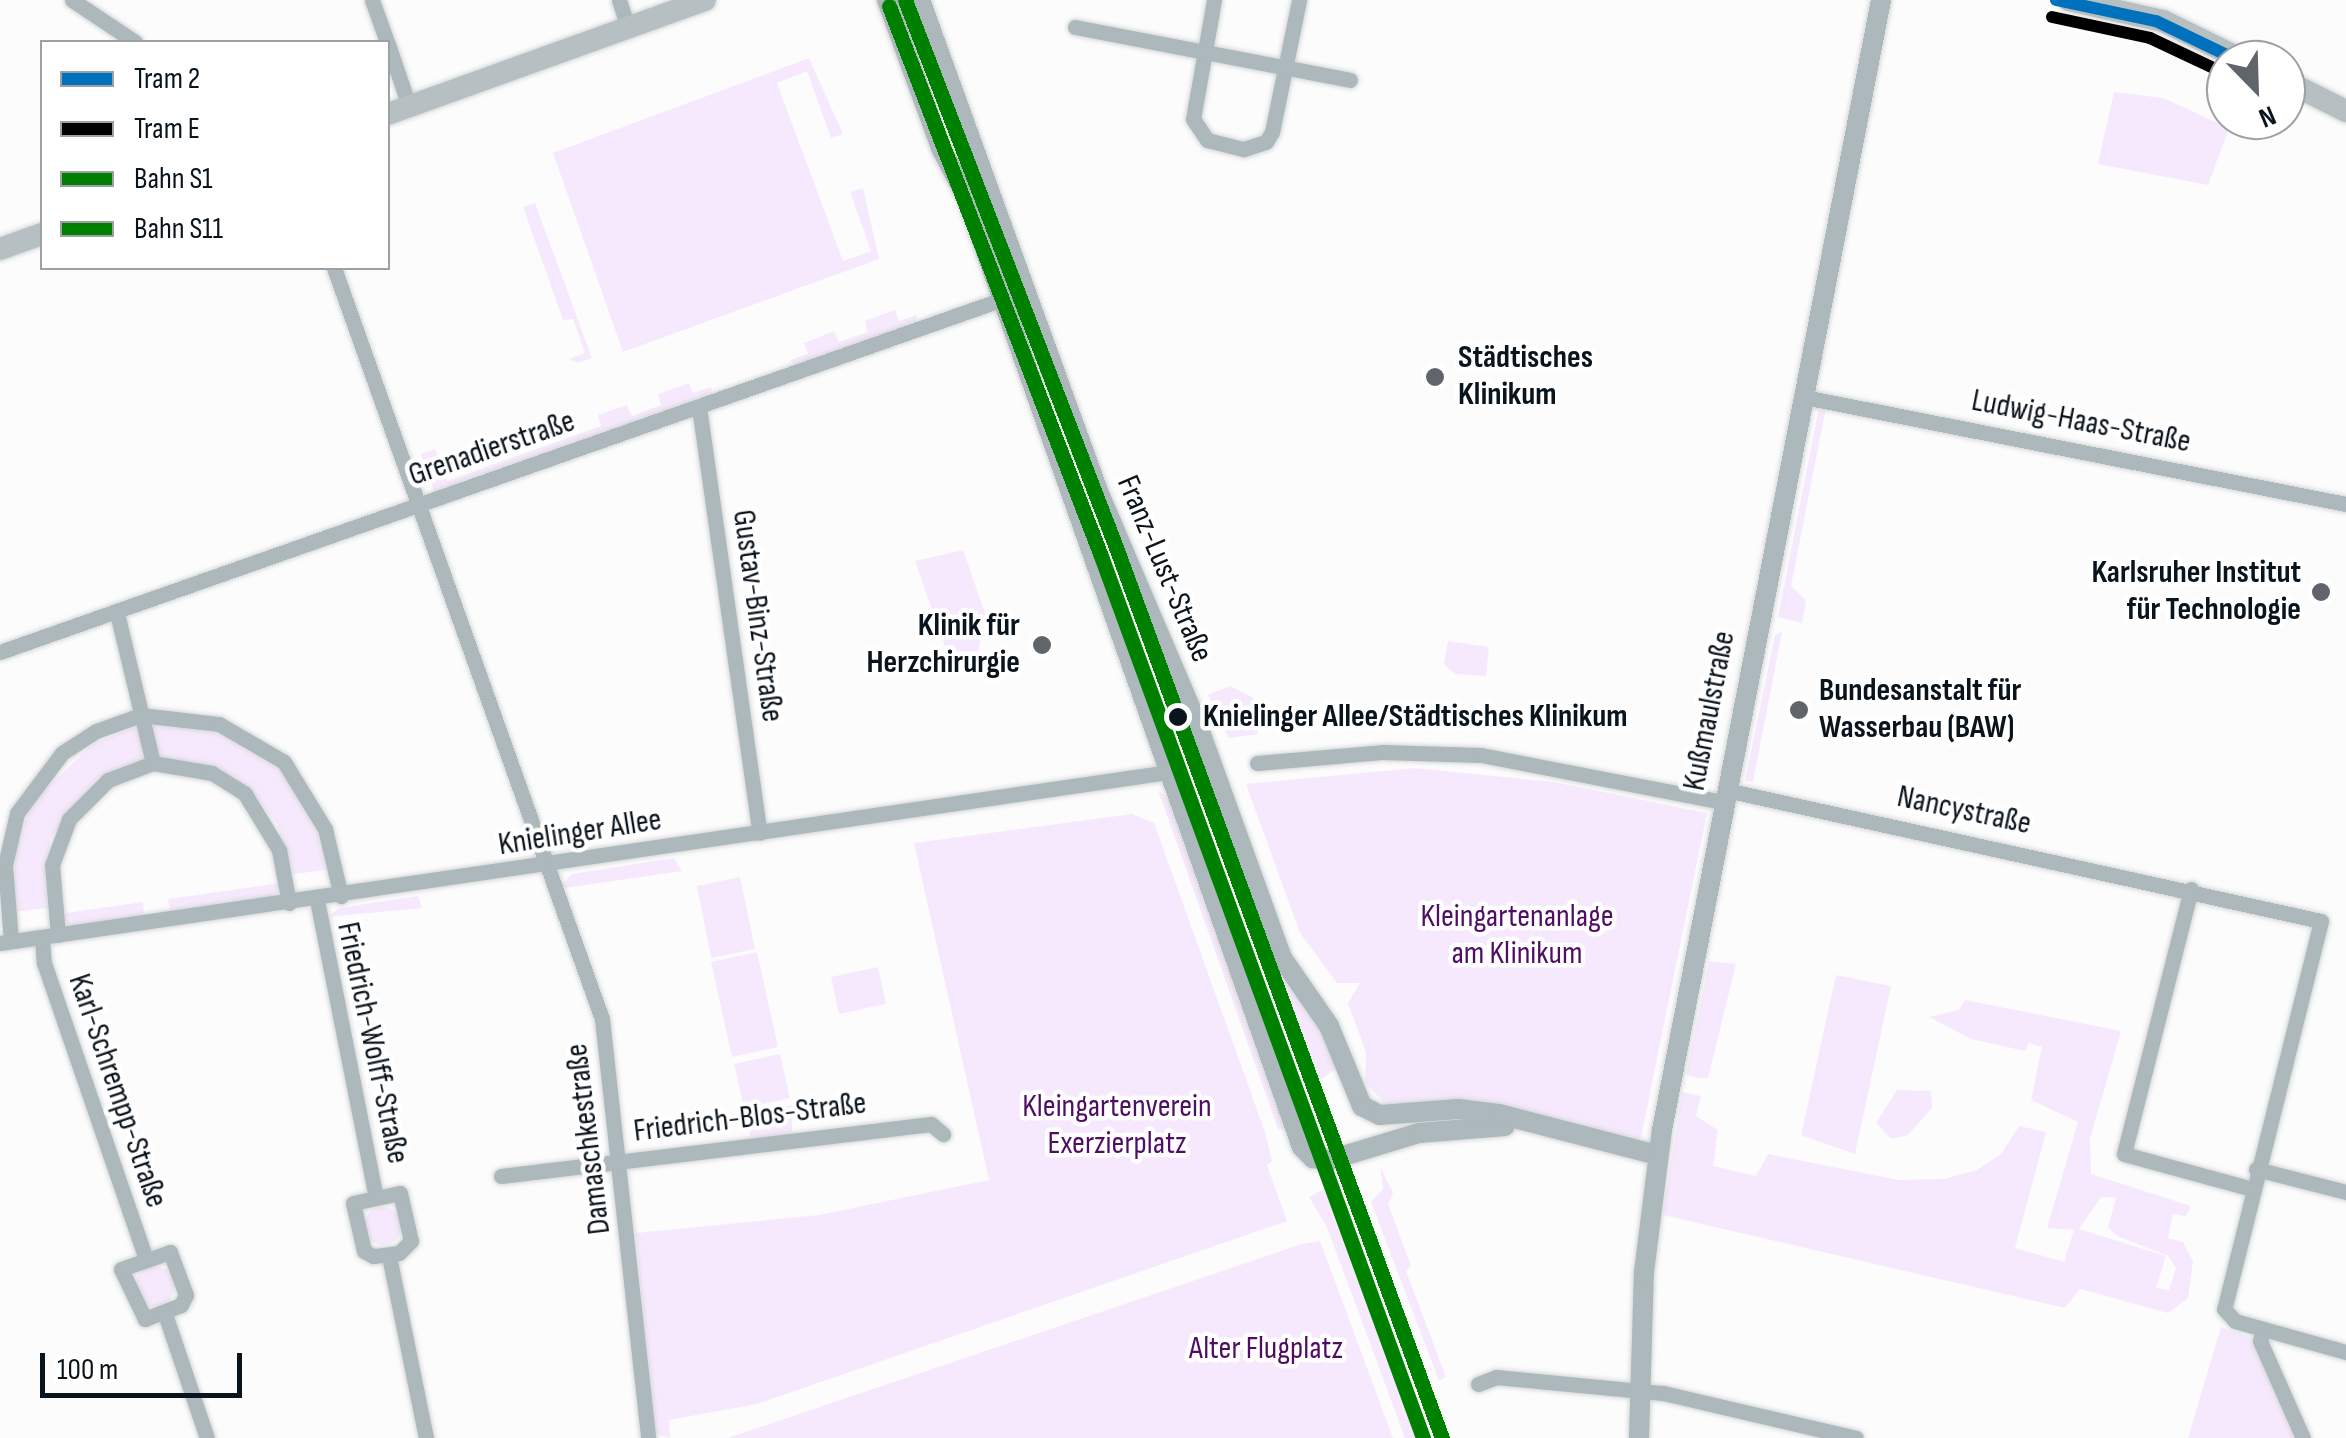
<!DOCTYPE html>
<meta charset="utf-8">
<style>
body{margin:0}
#map{position:relative;width:2346px;height:1438px;overflow:hidden;background:#fcfcfc;font-family:"Sofia Sans Condensed",sans-serif}
div>[style]{position:absolute}
[style*='--x']{left:calc(var(--x)*1px);top:calc(var(--y)*1px);width:calc(var(--w)*1px);rotate:calc(var(--a)*1deg)}
.green>*{inset:0;background:#f7e9fd}
.round{border-radius:50%}
.roads{filter:drop-shadow(0 0 2px #d5d7d8) drop-shadow(0 0 2px #d5d7d8)}
.minor>*{height:15px;margin:-7.5px;padding:0 7.5px;transform-origin:7.5px;border-radius:7.5px;background:#acb8bb}
.tertiary>*{height:20px;margin:-10px;padding:0 10px;transform-origin:10px;border-radius:10px;background:#acb8bb}
.secondary>*{height:22px;margin:-11px;padding:0 11px;transform-origin:11px;border-radius:11px;background:#b6c0c3}
.rail-1>*{height:15px;margin:-7.5px;padding:0 7.5px;transform-origin:7.5px;border-radius:7.5px;background:#008000}
.rail-2>*{height:15px;margin:-7.5px;padding:0 7.5px;transform-origin:7.5px;border-radius:7.5px;background:#008000}
.tram-1>*{height:12px;margin:-6px;padding:0 6px;transform-origin:6px;border-radius:6px;background:#0071bc}
.tram-2>*{height:12px;margin:-6px;padding:0 6px;transform-origin:6px;border-radius:6px;background:#000}
.dots>*{width:28px;height:28px;translate:-50% -50%;box-sizing:border-box;border:5px solid #fff;border-radius:50%}
span{translate:-50% -50%;white-space:nowrap;text-align:center;line-height:1.15;-webkit-text-stroke:9px #fff;paint-order:stroke}
.poi-label{font-size:32px;color:#0a141d;font-weight:700}
.left{translate:0 -50%;text-align:left}
.right{translate:-100% -50%;text-align:right}
.street-label{font-size:32px;color:#0a141d}
.stop-label{font-size:32px;color:#0a141d;font-weight:700}
.park-label{font-size:32px;color:#4f0e64}
.legend{position:absolute;left:40px;top:40px;width:350px;height:230px;box-sizing:border-box;background:#fff;border:2px solid #9da1a5;margin:0;padding:12px 18px;list-style:none;font-size:30px;color:#0a141d}
.legend li{display:flex;align-items:center;gap:20px;height:50px}
.legend b{width:50px;border:2px solid #9da1a5}
.north{position:absolute;left:2206px;top:40px;width:100px;height:100px;box-sizing:border-box;background:#fff;border:2px solid #9da1a5;border-radius:50%;rotate:157deg;font-size:28px;font-weight:700;line-height:40px;text-align:center;color:#0a141d}
.north::after{content:'';display:block;margin:auto;width:35px;height:45px;background:#5f656b;clip-path:polygon(50% 0,100% 100%,50% 72%,0 100%)}
.scale{position:absolute;left:40px;top:1353px;width:202px;height:45px;box-sizing:border-box;border:5px solid #0a141d;border-top:0;padding-left:12px;font-size:30px;line-height:35px;white-space:nowrap;color:#0a141d;-webkit-text-stroke:8px #fff;paint-order:stroke}
</style>
<div id="map">
<div class="green">
<i style="clip-path:polygon(809px 58px,843px 134px,831px 138px,807px 71px,777px 83px,843px 261px,871px 251px,850px 192px,863px 188px,879px 259px,623px 352px,553px 153px)"></i>
<i style="clip-path:polygon(2114px 92px,2163px 98px,2229px 128px,2208px 185px,2098px 164px)"></i>
<i style="clip-path:polygon(535px 203px,592px 358px,578px 363px,569px 359px,585px 353px,573px 319px,563px 320px,523px 207px)"></i>
<i style="clip-path:polygon(895px 310px,899px 321px,917px 315px,916px 323px,795px 365px,790px 360px,808px 354px,804px 343px,834px 331px,839px 342px,868px 332px,865px 321px)"></i>
<i style="clip-path:polygon(689px 383px,693px 393px,711px 387px,712px 397px,434px 491px,421px 454px,435px 449px,447px 481px,601px 426px,598px 415px,627px 405px,632px 416px,661px 405px,658px 394px)"></i>
<i style="clip-path:polygon(1819px 407px,1826px 408px,1791px 586px,1806px 601px,1802px 623px,1778px 617px)"></i>
<i style="clip-path:polygon(963px 550px,985px 613px,978px 653px,951px 663px,915px 561px)"></i>
<i style="clip-path:polygon(1782px 632px,1753px 782px,1745px 781px,1775px 635px)"></i>
<i style="clip-path:polygon(1448px 641px,1489px 647px,1486px 676px,1455px 674px,1444px 664px)"></i>
<i style="clip-path:polygon(1230px 686px,1254px 698px,1258px 734px,1229px 738px,1208px 695px)"></i>
<i style="clip-path:polygon(148px 721px,216px 733px,280px 770px,316px 829px,326px 870px,293px 874px,277px 824px,250px 789px,216px 766px,158px 757px)"></i>
<i style="clip-path:polygon(138px 726px,149px 755px,96px 779px,50px 839px,48px 908px,15px 912px,15px 854px,31px 803px,93px 744px)"></i>
<i style="clip-path:polygon(1168px 737px,1180px 763px,1312px 1120px,1301px 1116px)"></i>
<i style="clip-path:polygon(1415px 768px,1553px 782px,1707px 813px,1640px 1142px,1465px 1103px,1386px 1104px,1365px 1083px,1366px 1052px,1348px 1003px,1360px 983px,1337px 983px,1300px 933px,1246px 784px)"></i>
<i style="clip-path:polygon(1158px 790px,1171px 800px,1183px 827px,1179px 832px,1287px 1130px,1278px 1129px)"></i>
<i style="clip-path:polygon(1132px 814px,1154px 823px,1265px 1132px,1272px 1161px,1267px 1165px,1287px 1221px,757px 1404px,669px 1420px,670px 1438px,652px 1433px,636px 1233px,819px 1215px,989px 1180px,914px 843px)"></i>
<i style="clip-path:polygon(1234px 838px,1341px 1065px,1316px 1083px,1227px 840px)"></i>
<i style="clip-path:polygon(674px 858px,682px 871px,558px 889px,572px 874px)"></i>
<i style="clip-path:polygon(740px 877px,755px 949px,711px 958px,697px 886px)"></i>
<i style="clip-path:polygon(281px 883px,274px 897px,170px 911px,168px 899px)"></i>
<i style="clip-path:polygon(418px 896px,422px 908px,327px 917px,339px 908px)"></i>
<i style="clip-path:polygon(143px 902px,144px 916px,61px 928px,59px 914px)"></i>
<i style="clip-path:polygon(757px 952px,778px 1047px,732px 1057px,711px 962px)"></i>
<i style="clip-path:polygon(1709px 961px,1736px 964px,1708px 1078px,1698px 1078px,1686px 1075px)"></i>
<i style="clip-path:polygon(878px 967px,886px 1004px,839px 1014px,831px 977px)"></i>
<i style="clip-path:polygon(1836px 975px,1891px 986px,1855px 1154px,1801px 1135px)"></i>
<i style="clip-path:polygon(evenodd,1965px 1000px,2121px 1031px,2090px 1139px,2091px 1174px,2191px 1206px,2186px 1216px,2173px 1214px,2168px 1238px,2183px 1242px,2193px 1261px,2188px 1298px,2168px 1313px,2080px 1289px,2065px 1308px,1663px 1215px,1682px 1092px,1701px 1096px,1696px 1116px,1718px 1130px,1713px 1166px,1756px 1176px,1768px 1154px,1899px 1180px,1944px 1179px,1977px 1170px,2001px 1154px,2019px 1126px,2046px 1132px,2015px 1248px,2064px 1262px,2074px 1230px,2047px 1228px,2078px 1122px,2031px 1100px,2042px 1047px,2029px 1043px,2025px 1051px,1971px 1039px,1929px 1017px,1959px 1010px,1965px 1000px,2101px 1197px,2116px 1198px,2108px 1227px,2117px 1236px,2168px 1256px,2176px 1268px,2169px 1290px,2156px 1288px,2166px 1256px,2079px 1229px,2101px 1197px)"></i>
<i style="clip-path:polygon(780px 1054px,790px 1098px,744px 1108px,734px 1064px)"></i>
<i style="clip-path:polygon(1897px 1090px,1931px 1091px,1932px 1108px,1908px 1135px,1891px 1139px,1876px 1123px)"></i>
<i style="clip-path:polygon(792px 1105px,792px 1134px,751px 1139px,746px 1115px)"></i>
<i style="clip-path:polygon(1380px 1167px,1393px 1193px,1388px 1204px,1411px 1266px,1406px 1271px,1446px 1377px,1439px 1381px,1371px 1202px,1383px 1189px)"></i>
<i style="clip-path:polygon(1333px 1185px,1363px 1260px,1428px 1438px,1405px 1438px,1327px 1227px,1309px 1197px)"></i>
<i class="round" style="left:364px;top:1207px;width:38px;height:38px"></i>
<i style="clip-path:polygon(1320px 1241px,1393px 1438px,728px 1438px,1302px 1244px)"></i>
<i class="round" style="left:135px;top:1266px;width:40px;height:40px"></i>
<i style="clip-path:polygon(2221px 1327px,2254px 1339px,2296px 1438px,2188px 1438px)"></i>
</div>
<div class="roads">
<div class="minor">
<i style="--x:72;--y:0;--w:76;--a:33.7"></i>
<i style="--x:372;--y:0;--w:45;--a:70.3"></i>
<i style="--x:619;--y:0;--w:29;--a:72"></i>
<i style="--x:1214;--y:0;--w:121;--a:100"></i>
<i style="--x:1193;--y:119;--w:25;--a:56"></i>
<i style="--x:1207;--y:140;--w:38;--a:14"></i>
<i style="--x:1244;--y:149;--w:23;--a:-18"></i>
<i style="--x:1266;--y:142;--w:12;--a:-59"></i>
<i style="--x:1272;--y:132;--w:135;--a:-78.4"></i>
<i style="--x:1075;--y:27;--w:280;--a:10.9"></i>
<i style="--x:388;--y:44;--w:65;--a:71.3"></i>
<i style="--x:334;--y:268;--w:797;--a:70.36"></i>
<i style="--x:602;--y:1019;--w:422;--a:83.7"></i>
<i style="--x:1804;--y:397;--w:552;--a:11.17"></i>
<i style="--x:699;--y:407;--w:430;--a:81.9"></i>
<i style="--x:117;--y:613;--w:154;--a:76.5"></i>
<i style="--x:0;--y:652;--w:1063;--a:-19.39"></i>
<i style="--x:1257;--y:763;--w:125;--a:-5"></i>
<i style="--x:1382;--y:752;--w:99;--a:1.7"></i>
<i style="--x:1481;--y:755;--w:247;--a:11"></i>
<i style="--x:1726;--y:790;--w:609;--a:12.42"></i>
<i style="--x:2321;--y:921;--w:400;--a:104"></i>
<i style="--x:2224;--y:1309;--w:16;--a:47"></i>
<i style="--x:2235;--y:1321;--w:115;--a:15.6"></i>
<i style="--x:2191;--y:889;--w:273;--a:104.2"></i>
<i style="--x:2124;--y:1154;--w:133;--a:15.3"></i>
<i style="--x:317;--y:900;--w:303;--a:78.8"></i>
<i style="--x:58;--y:935;--w:70;--a:-94.9"></i>
<i style="--x:52;--y:865;--w:49;--a:-69.7"></i>
<i style="--x:69;--y:819;--w:55;--a:-45"></i>
<i style="--x:108;--y:780;--w:48;--a:-20.7"></i>
<i style="--x:153;--y:763;--w:60;--a:9.6"></i>
<i style="--x:212;--y:773;--w:39;--a:32"></i>
<i style="--x:245;--y:794;--w:66;--a:58.7"></i>
<i style="--x:279;--y:850;--w:54;--a:79.3"></i>
<i style="--x:42;--y:937;--w:26;--a:86"></i>
<i style="--x:44;--y:963;--w:314;--a:71"></i>
<i style="--x:11;--y:941;--w:76;--a:-94.5"></i>
<i style="--x:5;--y:865;--w:53;--a:-77"></i>
<i style="--x:17;--y:813;--w:75;--a:-53.1"></i>
<i style="--x:62;--y:753;--w:40;--a:-32.9"></i>
<i style="--x:96;--y:731;--w:48;--a:-19.6"></i>
<i style="--x:141;--y:715;--w:79;--a:6.6"></i>
<i style="--x:219;--y:724;--w:75;--a:30.3"></i>
<i style="--x:284;--y:762;--w:79;--a:58.5"></i>
<i style="--x:325;--y:829;--w:69;--a:76.6"></i>
<i style="--x:0;--y:943;--w:1180;--a:-8.33"></i>
<i style="--x:2256;--y:1169;--w:93;--a:14.3"></i>
<i style="--x:501;--y:1176;--w:433;--a:-6.9"></i>
<i style="--x:931;--y:1124;--w:16;--a:40"></i>
<i style="--x:400;--y:1193;--w:49;--a:77.1"></i>
<i style="--x:411;--y:1241;--w:17;--a:135"></i>
<i style="--x:399;--y:1253;--w:26;--a:173"></i>
<i style="--x:373;--y:1256;--w:10;--a:-151"></i>
<i style="--x:364;--y:1251;--w:49;--a:-102.9"></i>
<i style="--x:353;--y:1203;--w:48;--a:-12"></i>
<i style="--x:170;--y:1252;--w:46;--a:69.6"></i>
<i style="--x:186;--y:1295;--w:11;--a:117"></i>
<i style="--x:181;--y:1305;--w:39;--a:159"></i>
<i style="--x:145;--y:1319;--w:55;--a:-115.6"></i>
<i style="--x:121;--y:1269;--w:52;--a:-19.1"></i>
<i style="--x:389;--y:1256;--w:186;--a:78.5"></i>
<i style="--x:165;--y:1314;--w:131;--a:71.3"></i>
<i style="--x:2263;--y:1329;--w:12;--a:104"></i>
<i style="--x:2260;--y:1341;--w:106;--a:66.1"></i>
<i style="--x:1478;--y:1384;--w:19;--a:-21"></i>
<i style="--x:1496;--y:1377;--w:168;--a:5.5"></i>
<i style="--x:1663;--y:1393;--w:198;--a:13.1"></i>
</div>
<div class="tertiary">
<i style="--x:887;--y:0;--w:160;--a:69.9"></i>
<i style="--x:942;--y:150;--w:54;--a:62.5"></i>
<i style="--x:967;--y:198;--w:1006;--a:70.56"></i>
<i style="--x:1302;--y:1147;--w:16;--a:45"></i>
<i style="--x:1313;--y:1158;--w:17;--a:7"></i>
<i style="--x:1330;--y:1160;--w:93;--a:-16.9"></i>
<i style="--x:1419;--y:1133;--w:86;--a:-4.7"></i>
<i style="--x:920;--y:0;--w:522;--a:70.07"></i>
<i style="--x:1098;--y:491;--w:255;--a:66.9"></i>
<i style="--x:1198;--y:726;--w:247;--a:70.1"></i>
<i style="--x:1282;--y:958;--w:83;--a:55.3"></i>
<i style="--x:1329;--y:1026;--w:87;--a:67.6"></i>
<i style="--x:1362;--y:1106;--w:20;--a:27"></i>
<i style="--x:1380;--y:1115;--w:78;--a:-4.4"></i>
<i style="--x:1458;--y:1109;--w:41;--a:7"></i>
<i style="--x:1499;--y:1114;--w:164;--a:14.5"></i>
<i style="--x:1639;--y:1438;--w:166;--a:-88.3"></i>
<i style="--x:1644;--y:1272;--w:143;--a:-82.8"></i>
<i style="--x:1662;--y:1130;--w:1151;--a:-79.03"></i>
</div>
<div class="secondary">
<i style="--x:2069;--y:0;--w:96;--a:12.6"></i>
<i style="--x:2163;--y:21;--w:89;--a:26"></i>
<i style="--x:2286;--y:81;--w:67;--a:26.6"></i>
<i style="--x:388;--y:114;--w:337;--a:-19.8"></i>
<i style="--x:0;--y:249;--w:45;--a:-19.7"></i>
</div>
</div>
<div class="rail-1">
<i style="--x:905;--y:0;--w:589;--a:68.92"></i>
<i style="--x:1117;--y:550;--w:946;--a:69.9"></i>
</div>
<div class="rail-2">
<i style="--x:889;--y:6;--w:589;--a:68.92"></i>
<i style="--x:1101;--y:556;--w:939;--a:69.94"></i>
</div>
<div class="tram-1">
<i style="--x:2056;--y:0;--w:102;--a:11.9"></i>
<i style="--x:2156;--y:21;--w:90;--a:25.7"></i>
</div>
<div class="tram-2">
<i style="--x:2052;--y:17;--w:100;--a:12.1"></i>
<i style="--x:2150;--y:38;--w:84;--a:25.3"></i>
</div>
<div class="dots">
<i style="left:1435px;top:377px;background:#5f656b"></i>
<i style="left:2321px;top:592px;background:#5f656b"></i>
<i style="left:1042px;top:645px;background:#5f656b"></i>
<i style="left:1799px;top:710px;background:#5f656b"></i>
<i style="left:1178px;top:717px;background:#0a141d"></i>
</div>
<div class="poi-label">
<span class="left" style="left:1458px;top:377px">Städtisches<br>Klinikum</span>
<span class="right" style="left:2301px;top:592px">Karlsruher Institut<br>für Technologie</span>
<span class="right" style="left:1020px;top:645px">Klinik für<br>Herzchirurgie</span>
<span class="left" style="left:1819px;top:710px">Bundesanstalt für<br>Wasserbau (BAW)</span>
</div>
<div class="street-label">
<span style="left:2081px;top:422px;rotate:11deg">Ludwig-Haas-Straße</span>
<span style="left:492px;top:449px;rotate:-19deg">Grenadierstraße</span>
<span style="left:1164px;top:569px;rotate:67deg">Franz-Lust-Straße</span>
<span style="left:757px;top:616px;rotate:82deg">Gustav-Binz-Straße</span>
<span style="left:1710px;top:711px;rotate:-79deg">Kußmaulstraße</span>
<span style="left:1964px;top:811px;rotate:12deg">Nancystraße</span>
<span style="left:580px;top:833px;rotate:-9deg">Knielinger Allee</span>
<span style="left:372px;top:1043px;rotate:78deg">Friedrich-Wolff-Straße</span>
<span style="left:117px;top:1091px;rotate:71deg">Karl-Schrempp-Straße</span>
<span style="left:750px;top:1118px;rotate:-7deg">Friedrich-Blos-Straße</span>
<span style="left:589px;top:1139px;rotate:-97deg">Damaschkestraße</span>
</div>
<div class="stop-label">
<span class="left" style="left:1203px;top:717px">Knielinger Allee/Städtisches Klinikum</span>
</div>
<div class="park-label">
<span style="left:1517px;top:936px">Kleingartenanlage<br>am Klinikum</span>
<span style="left:1117px;top:1126px">Kleingartenverein<br>Exerzierplatz</span>
<span style="left:1266px;top:1349px">Alter Flugplatz</span>
</div>
<ul class="legend">
<li><b style="height:12px;background:#0071bc"></b>Tram 2</li>
<li><b style="height:12px;background:#000"></b>Tram E</li>
<li><b style="height:12px;background:#008000"></b>Bahn S1</li>
<li><b style="height:12px;background:#008000"></b>Bahn S11</li>
</ul>
<div class="north">N</div>
<div class="scale">100 m</div>
</div>
